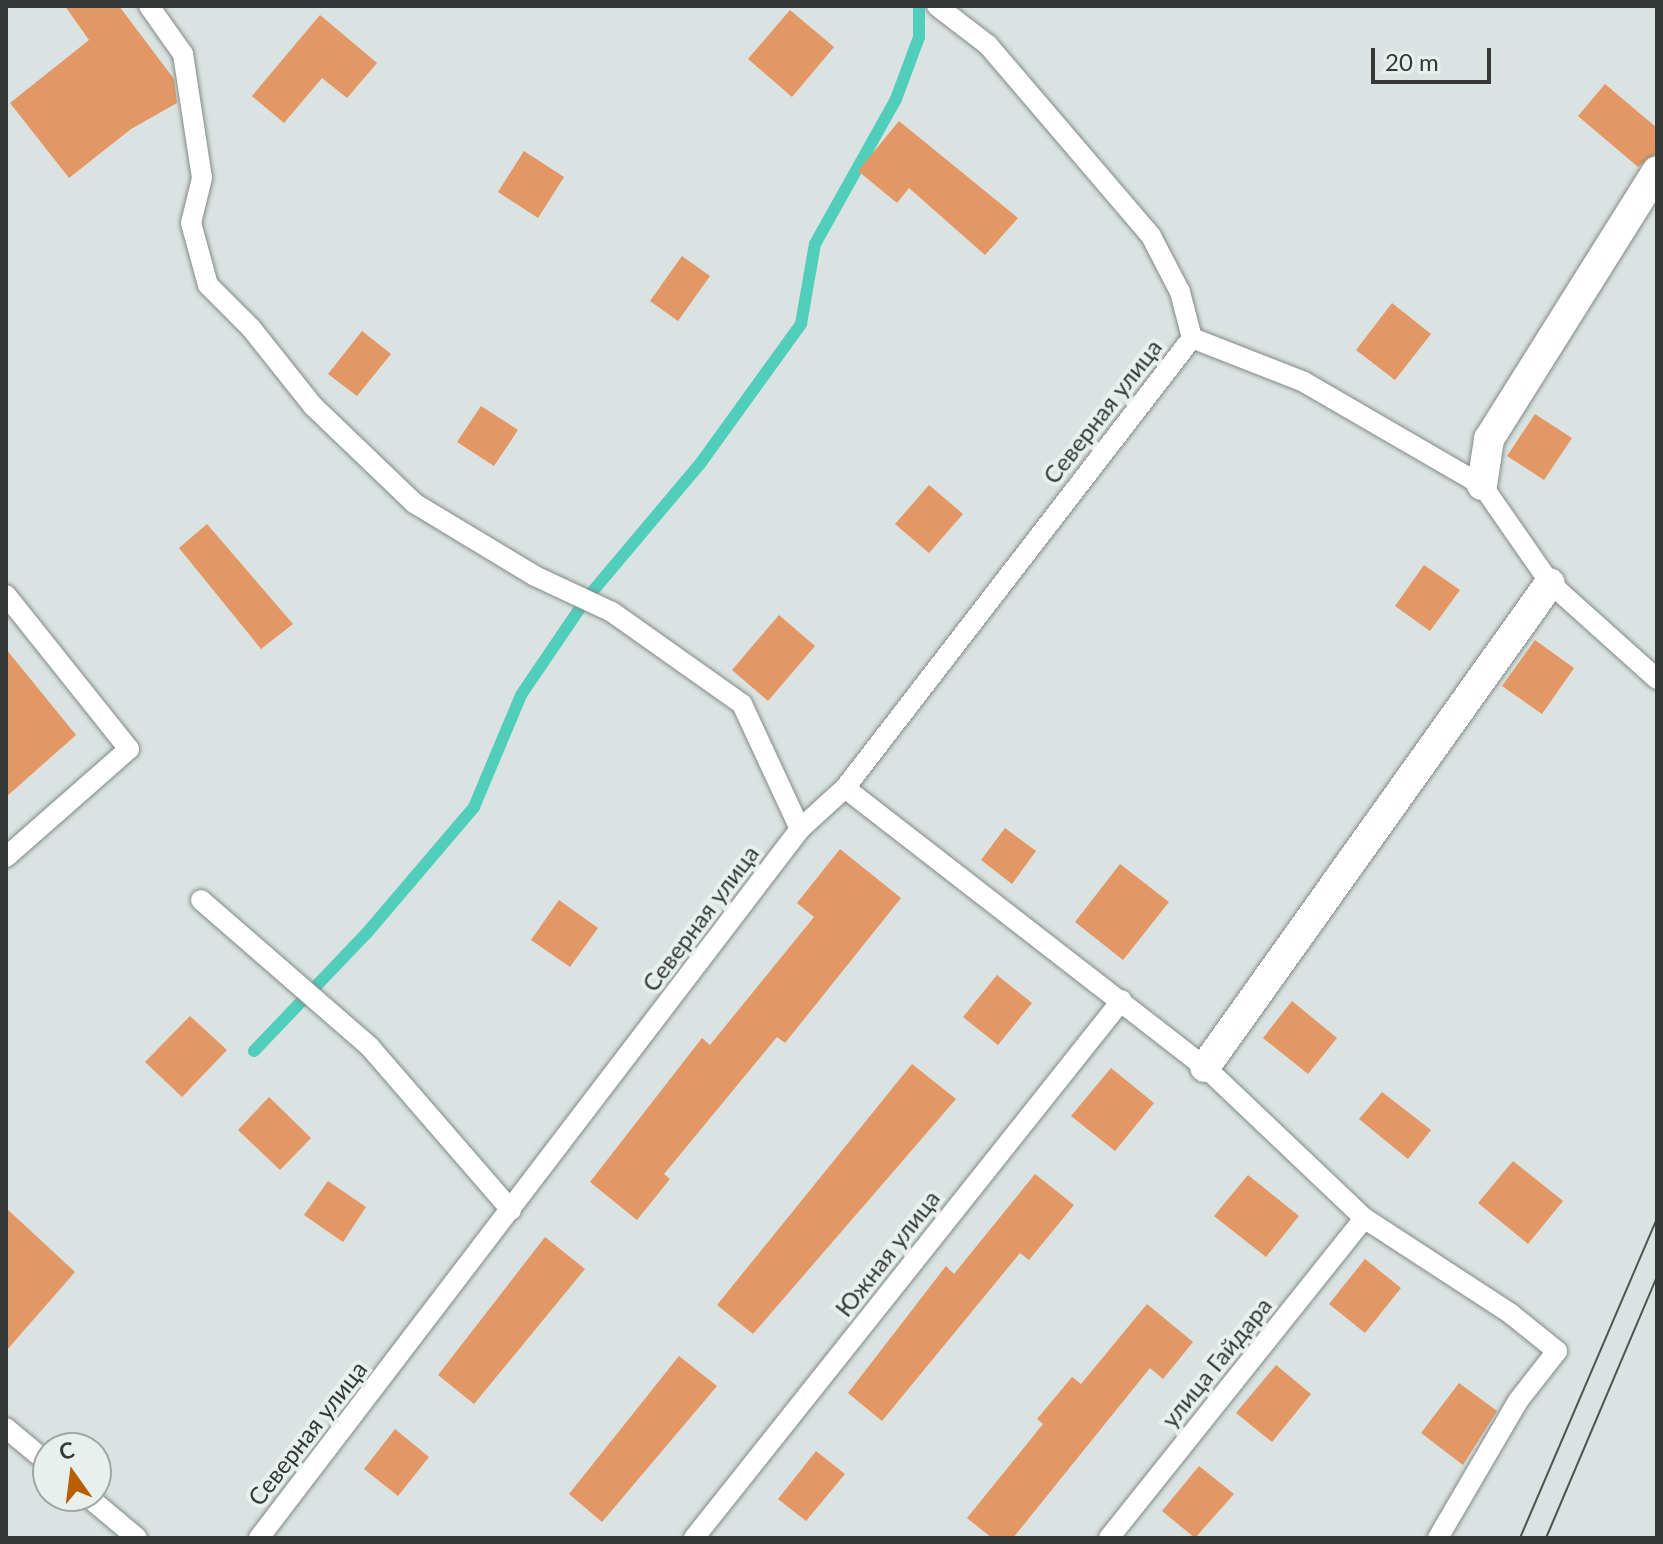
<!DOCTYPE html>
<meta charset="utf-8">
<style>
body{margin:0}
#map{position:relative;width:1663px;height:1544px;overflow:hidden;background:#dae3e1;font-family:Lato,sans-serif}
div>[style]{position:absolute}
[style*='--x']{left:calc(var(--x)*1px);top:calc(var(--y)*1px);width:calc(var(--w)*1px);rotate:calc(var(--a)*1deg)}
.stream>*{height:12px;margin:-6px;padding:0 6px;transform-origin:6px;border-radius:6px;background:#51cdbc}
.building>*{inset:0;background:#e29764}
.roads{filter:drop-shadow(0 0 2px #828a88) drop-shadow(0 0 2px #828a88)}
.service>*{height:20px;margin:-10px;padding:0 10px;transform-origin:10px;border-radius:10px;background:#fff}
.pedestrian>*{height:30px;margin:-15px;padding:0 15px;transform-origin:15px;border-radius:15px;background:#fff}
.tram>*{height:2px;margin:-1px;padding:0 1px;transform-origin:1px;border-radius:1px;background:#505453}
span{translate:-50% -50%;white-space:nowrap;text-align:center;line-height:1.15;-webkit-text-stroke:8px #e8f0ee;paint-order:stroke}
.street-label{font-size:24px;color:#353837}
.frame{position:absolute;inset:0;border:8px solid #353837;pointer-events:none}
.north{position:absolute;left:32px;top:1432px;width:80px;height:80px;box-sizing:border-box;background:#e8f0ee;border:2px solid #a0a6a5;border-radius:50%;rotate:346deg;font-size:22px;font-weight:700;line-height:32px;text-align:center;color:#353837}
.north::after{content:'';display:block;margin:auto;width:28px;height:36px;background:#b95e02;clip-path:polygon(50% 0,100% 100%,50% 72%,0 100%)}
.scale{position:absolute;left:1371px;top:48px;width:120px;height:36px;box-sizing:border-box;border:4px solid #353837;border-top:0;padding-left:10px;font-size:24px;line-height:28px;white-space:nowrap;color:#353837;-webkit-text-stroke:6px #e8f0ee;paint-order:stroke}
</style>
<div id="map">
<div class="stream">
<i style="--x:254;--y:1051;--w:162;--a:-46.3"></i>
<i style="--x:366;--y:934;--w:167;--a:-49.6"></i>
<i style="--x:474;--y:807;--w:121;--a:-67.2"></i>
<i style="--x:521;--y:695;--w:117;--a:-55.8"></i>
<i style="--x:587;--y:598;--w:175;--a:-49.9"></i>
<i style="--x:700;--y:464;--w:173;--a:-54.2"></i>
<i style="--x:801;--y:324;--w:81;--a:-80.1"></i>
<i style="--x:815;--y:244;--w:166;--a:-60.8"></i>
<i style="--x:896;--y:99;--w:66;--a:-69.6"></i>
<i style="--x:919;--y:37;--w:31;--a:-90"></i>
</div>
<div class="building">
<i style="clip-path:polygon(65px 6px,119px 6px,174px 79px,177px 103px,131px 129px,69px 178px,10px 103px,89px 40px)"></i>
<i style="clip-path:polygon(790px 10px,834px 47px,792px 97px,748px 59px)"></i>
<i style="clip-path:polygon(320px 15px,377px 63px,347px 98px,322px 78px,284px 123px,252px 96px)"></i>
<i style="clip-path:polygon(1605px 84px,1657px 128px,1657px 153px,1638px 167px,1578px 116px)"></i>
<i style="clip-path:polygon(899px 121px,1018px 218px,985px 255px,909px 188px,897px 203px,858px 171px)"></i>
<i style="clip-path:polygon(524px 151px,564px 177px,538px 218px,498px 192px)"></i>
<i style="clip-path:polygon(682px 256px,710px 276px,678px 321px,650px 301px)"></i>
<i style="clip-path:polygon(1392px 303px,1431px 334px,1395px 380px,1356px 350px)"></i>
<i style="clip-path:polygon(362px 331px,391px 354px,357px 396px,328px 374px)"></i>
<i style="clip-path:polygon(481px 406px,518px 430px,494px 466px,457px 442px)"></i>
<i style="clip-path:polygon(1535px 414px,1572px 438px,1544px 480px,1507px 456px)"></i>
<i style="clip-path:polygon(929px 485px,963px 514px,929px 553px,895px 524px)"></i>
<i style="clip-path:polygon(207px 524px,293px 624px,261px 649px,179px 548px)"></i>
<i style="clip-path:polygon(1424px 565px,1460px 590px,1430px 631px,1395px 606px)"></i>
<i style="clip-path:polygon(779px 615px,815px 646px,768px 701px,732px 670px)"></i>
<i style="clip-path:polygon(1535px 640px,1574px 668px,1542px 714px,1502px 686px)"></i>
<i style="clip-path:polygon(6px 649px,76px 735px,6px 797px)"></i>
<i style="clip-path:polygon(1005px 828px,1036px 851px,1012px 884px,981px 860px)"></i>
<i style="clip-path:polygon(840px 849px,901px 898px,785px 1043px,777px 1037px,664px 1174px,670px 1179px,637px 1220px,590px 1182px,702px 1038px,710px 1045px,814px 917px,797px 903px)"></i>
<i style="clip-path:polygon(1120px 864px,1169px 902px,1123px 960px,1075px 922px)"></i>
<i style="clip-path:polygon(559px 900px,598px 928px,570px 967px,531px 940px)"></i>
<i style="clip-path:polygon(997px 975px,1032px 1003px,998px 1045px,963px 1017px)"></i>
<i style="clip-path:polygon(1292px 1001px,1337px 1038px,1308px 1074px,1263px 1038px)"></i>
<i style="clip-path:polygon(190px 1016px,227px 1050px,182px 1097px,145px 1062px)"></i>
<i style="clip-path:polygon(912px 1064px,956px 1099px,753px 1334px,717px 1305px)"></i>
<i style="clip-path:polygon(1111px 1068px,1154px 1103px,1115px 1151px,1071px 1116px)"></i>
<i style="clip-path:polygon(1382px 1092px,1431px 1130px,1408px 1159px,1359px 1119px)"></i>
<i style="clip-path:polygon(269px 1097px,311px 1138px,280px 1170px,238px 1130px)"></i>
<i style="clip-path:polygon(1513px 1161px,1563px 1201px,1528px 1244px,1478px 1203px)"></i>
<i style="clip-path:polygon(1035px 1174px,1074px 1205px,1029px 1260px,1020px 1253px,882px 1421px,848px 1393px,946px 1266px,954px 1274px)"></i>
<i style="clip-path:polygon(1248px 1175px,1299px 1216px,1266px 1257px,1214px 1216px)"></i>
<i style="clip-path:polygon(328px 1181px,366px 1207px,343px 1242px,304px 1215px)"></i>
<i style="clip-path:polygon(6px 1208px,75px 1272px,6px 1351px)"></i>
<i style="clip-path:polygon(545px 1237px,585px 1269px,474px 1404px,438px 1375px)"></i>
<i style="clip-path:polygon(1365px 1259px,1401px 1288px,1365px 1333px,1329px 1304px)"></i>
<i style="clip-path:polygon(1147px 1304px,1193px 1342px,1163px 1379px,1150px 1368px,1013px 1538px,992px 1538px,967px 1518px,1043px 1424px,1037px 1419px,1072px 1377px,1081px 1384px)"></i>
<i style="clip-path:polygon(679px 1356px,717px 1386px,602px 1522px,569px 1494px)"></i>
<i style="clip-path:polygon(1276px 1365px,1311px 1394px,1272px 1442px,1236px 1413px)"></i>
<i style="clip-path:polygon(1459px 1383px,1497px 1411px,1463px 1465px,1421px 1433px)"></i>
<i style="clip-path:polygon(395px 1429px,429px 1457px,398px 1496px,364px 1469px)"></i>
<i style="clip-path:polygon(816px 1451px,845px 1474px,806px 1521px,778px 1499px)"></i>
<i style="clip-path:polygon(1199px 1466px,1234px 1494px,1195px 1538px,1162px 1511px)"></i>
</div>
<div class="roads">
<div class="service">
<i style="--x:149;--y:6;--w:59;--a:54.7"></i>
<i style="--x:183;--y:54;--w:125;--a:81.3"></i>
<i style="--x:202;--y:178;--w:46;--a:103.7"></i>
<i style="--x:191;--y:223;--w:64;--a:74.7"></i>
<i style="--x:208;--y:285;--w:61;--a:45"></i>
<i style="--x:251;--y:328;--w:100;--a:51.5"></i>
<i style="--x:313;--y:406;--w:140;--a:43.8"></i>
<i style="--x:414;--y:503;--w:141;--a:31.1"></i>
<i style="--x:535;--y:576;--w:85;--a:25.1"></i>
<i style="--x:612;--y:612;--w:159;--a:35.3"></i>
<i style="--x:742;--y:704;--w:138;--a:65.1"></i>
<i style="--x:937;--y:6;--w:64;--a:37.4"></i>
<i style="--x:988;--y:45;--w:251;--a:49.5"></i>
<i style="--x:1151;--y:236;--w:63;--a:62.6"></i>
<i style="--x:1180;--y:292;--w:48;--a:75.4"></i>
<i style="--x:1192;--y:338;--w:120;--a:21.4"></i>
<i style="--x:1304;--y:382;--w:206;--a:30.1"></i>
<i style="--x:1482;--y:485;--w:119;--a:55.2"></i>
<i style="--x:1550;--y:583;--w:144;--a:41.9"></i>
<i style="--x:6;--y:595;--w:197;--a:51.4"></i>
<i style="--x:129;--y:749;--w:164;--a:138.7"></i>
<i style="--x:845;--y:788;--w:455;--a:37.8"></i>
<i style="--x:1205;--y:1067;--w:219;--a:43.5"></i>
<i style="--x:1364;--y:1218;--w:176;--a:33.1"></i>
<i style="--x:1511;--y:1314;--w:59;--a:38.8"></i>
<i style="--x:1557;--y:1351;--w:63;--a:128"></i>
<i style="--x:1518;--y:1401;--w:159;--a:120.3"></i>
<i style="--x:201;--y:900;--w:223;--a:41"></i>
<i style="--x:369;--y:1046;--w:217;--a:49.1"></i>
<i style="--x:6;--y:1428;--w:55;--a:39.8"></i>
<i style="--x:87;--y:1496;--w:65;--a:40"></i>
<i style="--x:259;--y:1538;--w:892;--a:-52.65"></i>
<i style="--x:800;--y:829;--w:61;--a:-42.3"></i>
<i style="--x:845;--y:788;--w:568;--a:-52.36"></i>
<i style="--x:694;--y:1538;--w:687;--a:-51.5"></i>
<i style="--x:1109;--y:1538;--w:409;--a:-51.4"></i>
</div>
<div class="pedestrian">
<i style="--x:1482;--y:485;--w:47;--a:-81.3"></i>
<i style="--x:1489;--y:439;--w:316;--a:-57.9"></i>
<i style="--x:1205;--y:1067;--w:594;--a:-54.52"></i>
</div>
</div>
<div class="tram">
<i style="--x:1520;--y:1538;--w:347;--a:-66.8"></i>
<i style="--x:1546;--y:1538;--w:284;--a:-67"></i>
</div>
<div class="street-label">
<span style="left:1102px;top:411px;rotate:-52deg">Северная улица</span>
<span style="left:700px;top:918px;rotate:-53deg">Северная улица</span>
<span style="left:887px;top:1253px;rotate:-52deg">Южная улица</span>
<span style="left:1216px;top:1362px;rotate:-51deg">улица Гайдара</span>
<span style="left:307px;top:1433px;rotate:-52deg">Северная улица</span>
</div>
<div class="frame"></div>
<div class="north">С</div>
<div class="scale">20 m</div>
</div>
